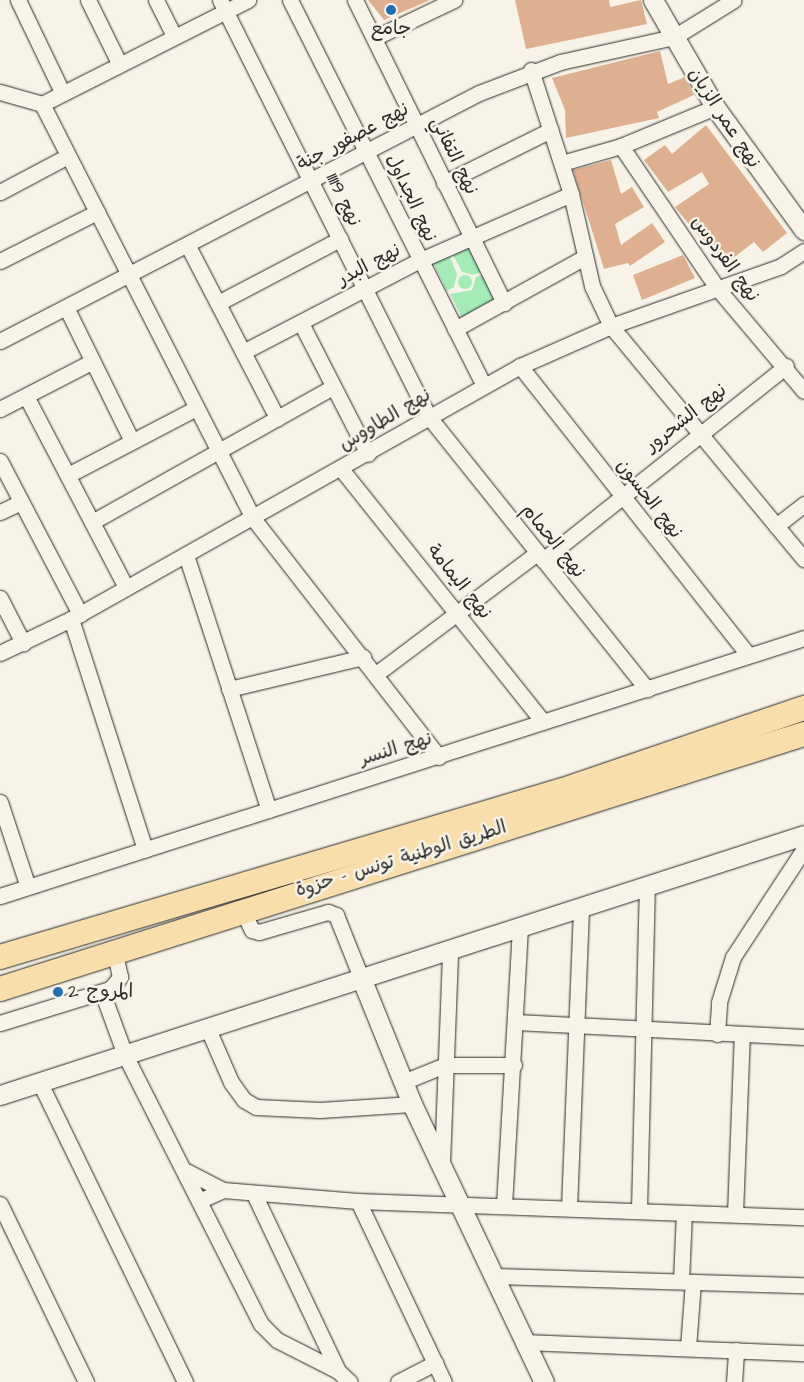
<!DOCTYPE html>
<meta charset="utf-8">
<style>
body{margin:0}
#map{position:relative;width:804px;height:1382px;overflow:hidden;background:#f7f3e8;font-family:"Architects Daughter","Playpen Sans Arabic",sans-serif}
div>[style]{position:absolute}
[style*='--x']{left:calc(var(--x)*1px);top:calc(var(--y)*1px);width:calc(var(--w)*1px);rotate:calc(var(--a)*1deg)}
.green>*{inset:0;background:#a4ebb7}
.round{border-radius:50%}
.building>*{inset:0;background:#deb08f}
.roads{filter:drop-shadow(0 0 1px #2b2b2b) drop-shadow(0 0 1px #2b2b2b)}
.minor>*{height:15px;margin:-7.5px;padding:0 7.5px;transform-origin:7.5px;border-radius:7.5px;background:#f7f3e8}
.tertiary>*{height:19px;margin:-9.5px;padding:0 9.5px;transform-origin:9.5px;border-radius:9.5px;background:#f7f3e8}
.trunk>*{height:24px;margin:-12px;padding:0 12px;transform-origin:12px;border-radius:12px;background:#f8deab}
.dots>*{width:14px;height:14px;translate:-50% -50%;box-sizing:border-box;border:2px solid #f7f3e8;border-radius:50%}
span{translate:-50% -50%;white-space:nowrap;text-align:center;line-height:1.15;-webkit-text-stroke:5px #f7f3e8;paint-order:stroke}
.poi-label{font-size:19px;color:#2b2b2b}
.left{translate:0 -50%;text-align:left}
.street-label{font-size:19px;color:#2b2b2b}
</style>
<div id="map">
<div class="green">
<i style="clip-path:polygon(470px 244px,482px 272px,473px 275px,462px 272px,451px 251px)"></i>
<i style="clip-path:polygon(448px 252px,457px 274px,454px 287px,447px 291px,431px 258px)"></i>
<i class="round" style="left:458px;top:275px;width:14px;height:14px"></i>
<i style="clip-path:polygon(483px 275px,498px 302px,462px 318px,450px 294px,472px 290px,476px 277px)"></i>
</div>
<div class="building">
<i style="clip-path:polygon(368px 0,430px 0,384px 20px)"></i>
<i style="clip-path:polygon(515px 0,609px 0,610px 7px,641px 0,647px 24px,526px 49px)"></i>
<i style="clip-path:polygon(660px 51px,668px 84px,685px 77px,694px 95px,657px 112px,659px 118px,566px 138px,565px 110px,552px 78px)"></i>
<i style="clip-path:polygon(706px 125px,787px 233px,763px 252px,754px 242px,723px 266px,675px 207px,709px 184px,702px 172px,668px 192px,644px 160px,665px 145px,672px 154px)"></i>
<i style="clip-path:polygon(611px 160px,621px 194px,632px 187px,644px 207px,615px 224px,621px 245px,652px 223px,665px 242px,630px 266px,628px 263px,604px 269px,573px 170px)"></i>
<i style="clip-path:polygon(683px 255px,695px 278px,642px 300px,633px 275px)"></i>
</div>
<div class="roads">
<div class="minor">
<i style="--x:18;--y:0;--w:102;--a:64.4"></i>
<i style="--x:88;--y:0;--w:70;--a:63.8"></i>
<i style="--x:156;--y:0;--w:40;--a:63.4"></i>
<i style="--x:220;--y:0;--w:466;--a:63.4"></i>
<i style="--x:429;--y:417;--w:349;--a:51.3"></i>
<i style="--x:290;--y:0;--w:431;--a:63.3"></i>
<i style="--x:355;--y:0;--w:338;--a:63.8"></i>
<i style="--x:374;--y:38;--w:89;--a:-25.4"></i>
<i style="--x:531;--y:70;--w:130;--a:72.1"></i>
<i style="--x:571;--y:194;--w:94;--a:77.1"></i>
<i style="--x:592;--y:286;--w:44;--a:64.6"></i>
<i style="--x:611;--y:326;--w:303;--a:50.4"></i>
<i style="--x:0;--y:92;--w:44;--a:15.9"></i>
<i style="--x:42;--y:104;--w:231;--a:-26.8"></i>
<i style="--x:42;--y:104;--w:463;--a:63"></i>
<i style="--x:252;--y:517;--w:304;--a:52.1"></i>
<i style="--x:621;--y:146;--w:173;--a:55.9"></i>
<i style="--x:718;--y:289;--w:133;--a:49.9"></i>
<i style="--x:562;--y:163;--w:61;--a:-16.1"></i>
<i style="--x:621;--y:146;--w:102;--a:-22.5"></i>
<i style="--x:444;--y:183;--w:119;--a:-26.4"></i>
<i style="--x:0;--y:192;--w:77;--a:-27.9"></i>
<i style="--x:188;--y:246;--w:194;--a:62.6"></i>
<i style="--x:0;--y:261;--w:109;--a:-26.8"></i>
<i style="--x:218;--y:303;--w:138;--a:-27.7"></i>
<i style="--x:66;--y:307;--w:149;--a:63.8"></i>
<i style="--x:301;--y:323;--w:147;--a:62.9"></i>
<i style="--x:455;--y:329;--w:149;--a:-29"></i>
<i style="--x:0;--y:341;--w:539;--a:-27.37"></i>
<i style="--x:479;--y:93;--w:87;--a:-20.9"></i>
<i style="--x:560;--y:62;--w:117;--a:-12.4"></i>
<i style="--x:674;--y:37;--w:70;--a:-31.7"></i>
<i style="--x:243;--y:352;--w:197;--a:-27.5"></i>
<i style="--x:418;--y:261;--w:167;--a:-23.6"></i>
<i style="--x:520;--y:366;--w:368;--a:51.7"></i>
<i style="--x:26;--y:396;--w:216;--a:62.4"></i>
<i style="--x:0;--y:409;--w:102;--a:-27.3"></i>
<i style="--x:0;--y:461;--w:173;--a:62.4"></i>
<i style="--x:342;--y:470;--w:322;--a:51.4"></i>
<i style="--x:68;--y:475;--w:144;--a:-27.6"></i>
<i style="--x:0;--y:512;--w:23;--a:-25"></i>
<i style="--x:92;--y:522;--w:276;--a:-29.3"></i>
<i style="--x:776;--y:526;--w:36;--a:-38"></i>
<i style="--x:186;--y:555;--w:268;--a:72"></i>
<i style="--x:543;--y:560;--w:311;--a:-38.6"></i>
<i style="--x:0;--y:598;--w:51;--a:62.9"></i>
<i style="--x:71;--y:619;--w:242;--a:72.2"></i>
<i style="--x:0;--y:653;--w:79;--a:-25.6"></i>
<i style="--x:71;--y:619;--w:515;--a:-29.4"></i>
<i style="--x:520;--y:366;--w:99;--a:-23.7"></i>
<i style="--x:611;--y:326;--w:180;--a:-19.4"></i>
<i style="--x:781;--y:266;--w:27;--a:-33"></i>
<i style="--x:376;--y:674;--w:201;--a:-36.9"></i>
<i style="--x:229;--y:689;--w:138;--a:-13.4"></i>
<i style="--x:0;--y:802;--w:89;--a:71.8"></i>
<i style="--x:0;--y:896;--w:844;--a:-17.79"></i>
<i style="--x:242;--y:909;--w:23;--a:65"></i>
<i style="--x:252;--y:930;--w:7;--a:16"></i>
<i style="--x:259;--y:932;--w:72;--a:-16.2"></i>
<i style="--x:328;--y:912;--w:9;--a:21"></i>
<i style="--x:336;--y:915;--w:70;--a:68.2"></i>
<i style="--x:102;--y:992;--w:67;--a:69.9"></i>
<i style="--x:125;--y:1055;--w:301;--a:63.2"></i>
<i style="--x:261;--y:1324;--w:23;--a:45"></i>
<i style="--x:277;--y:1340;--w:68;--a:26.9"></i>
<i style="--x:516;--y:1022;--w:288;--a:3"></i>
<i style="--x:0;--y:1023;--w:115;--a:-17.2"></i>
<i style="--x:110;--y:989;--w:16;--a:-50"></i>
<i style="--x:120;--y:977;--w:29;--a:-102"></i>
<i style="--x:208;--y:1029;--w:58;--a:66.5"></i>
<i style="--x:231;--y:1082;--w:22;--a:54"></i>
<i style="--x:244;--y:1100;--w:14;--a:30"></i>
<i style="--x:256;--y:1107;--w:64;--a:2.7"></i>
<i style="--x:320;--y:1110;--w:92;--a:-3.7"></i>
<i style="--x:717;--y:1034;--w:32;--a:-86"></i>
<i style="--x:719;--y:1002;--w:47;--a:-72.7"></i>
<i style="--x:733;--y:957;--w:129;--a:-56.7"></i>
<i style="--x:403;--y:1082;--w:45;--a:-22"></i>
<i style="--x:445;--y:1065;--w:69;--a:0"></i>
<i style="--x:40;--y:1083;--w:332;--a:64.1"></i>
<i style="--x:442;--y:1163;--w:211;--a:-87.8"></i>
<i style="--x:186;--y:1171;--w:42;--a:27.2"></i>
<i style="--x:254;--y:1194;--w:196;--a:64.6"></i>
<i style="--x:338;--y:1371;--w:16;--a:43"></i>
<i style="--x:201;--y:1200;--w:24;--a:-24"></i>
<i style="--x:223;--y:1190;--w:135;--a:4.7"></i>
<i style="--x:358;--y:1201;--w:446;--a:2.1"></i>
<i style="--x:358;--y:1201;--w:200;--a:64.6"></i>
<i style="--x:0;--y:1204;--w:198;--a:64.2"></i>
<i style="--x:504;--y:1205;--w:276;--a:-86.7"></i>
<i style="--x:569;--y:1208;--w:299;--a:-87.7"></i>
<i style="--x:639;--y:1210;--w:323;--a:-88.6"></i>
<i style="--x:735;--y:1214;--w:179;--a:-87.8"></i>
<i style="--x:495;--y:1276;--w:309;--a:1.7"></i>
<i style="--x:681;--y:1281;--w:68;--a:-87.5"></i>
<i style="--x:525;--y:1342;--w:279;--a:2.3"></i>
<i style="--x:688;--y:1348;--w:66;--a:-85.7"></i>
<i style="--x:398;--y:1382;--w:42;--a:-27.2"></i>
<i style="--x:734;--y:1382;--w:32;--a:-86"></i>
</div>
<div class="tertiary">
<i style="--x:653;--y:0;--w:124;--a:59.9"></i>
<i style="--x:715;--y:107;--w:152;--a:54.1"></i>
<i style="--x:362;--y:980;--w:134;--a:68"></i>
<i style="--x:412;--y:1104;--w:308;--a:64.6"></i>
<i style="--x:0;--y:1095;--w:845;--a:-17.92"></i>
</div>
<div class="trunk">
<i style="--x:0;--y:957;--w:587;--a:-16.52"></i>
<i style="--x:563;--y:790;--w:255;--a:-18.8"></i>
<i style="--x:0;--y:989;--w:843;--a:-17.6"></i>
</div>
</div>
<div class="dots">
<i style="left:391px;top:10px;background:#1f6fb2"></i>
<i style="left:58px;top:992px;background:#1f6fb2"></i>
</div>
<div class="poi-label">
<span style="left:391px;top:29px">جامع</span>
<span class="left" style="left:68px;top:992px">المروج 2</span>
</div>
<div class="street-label">
<span style="left:724px;top:118px;rotate:57deg">نهج عمر الزيان</span>
<span style="left:353px;top:137px;rotate:-28deg">نهج عصفور جنة</span>
<span style="left:454px;top:156px;rotate:64deg">نهج التفاني</span>
<span style="left:411px;top:198px;rotate:65deg">نهج الجداول</span>
<span style="left:343px;top:200px;rotate:64deg">نهج 11119</span>
<span style="left:725px;top:259px;rotate:54deg">نهج الفردوس</span>
<span style="left:369px;top:265px;rotate:-28deg">نهج البدر</span>
<span style="left:686px;top:418px;rotate:-38deg">نهج الشحرور</span>
<span style="left:385px;top:420px;rotate:-31deg">نهج الطاووس</span>
<span style="left:649px;top:499px;rotate:52deg">نهج الحسون</span>
<span style="left:553px;top:541px;rotate:51deg">نهج الحمام</span>
<span style="left:459px;top:582px;rotate:51deg">نهج اليمامة</span>
<span style="left:396px;top:749px;rotate:-17deg">نهج النسر</span>
<span style="left:401px;top:859px;rotate:-17deg">الطريق الوطنية تونس - حزوة</span>
</div>
</div>
